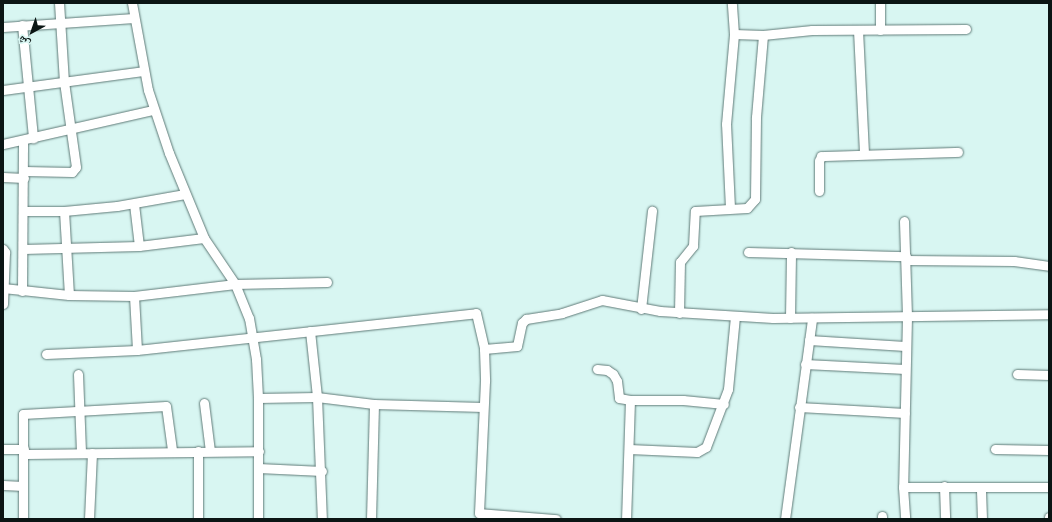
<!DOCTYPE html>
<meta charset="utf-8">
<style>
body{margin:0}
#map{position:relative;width:1052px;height:522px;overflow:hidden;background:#d8f6f2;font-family:Bitter,"Noto Naskh Arabic",serif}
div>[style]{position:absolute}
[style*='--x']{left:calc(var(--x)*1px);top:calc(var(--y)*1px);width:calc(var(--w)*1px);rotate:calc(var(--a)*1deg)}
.roads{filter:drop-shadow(0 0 1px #5f7a77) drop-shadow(0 0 1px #5f7a77)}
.minor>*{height:9px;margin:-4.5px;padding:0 4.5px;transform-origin:4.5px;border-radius:4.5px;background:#fff}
span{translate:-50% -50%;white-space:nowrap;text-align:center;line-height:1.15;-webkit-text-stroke:4px #d8f6f2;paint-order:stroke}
.frame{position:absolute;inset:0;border:4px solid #0b1514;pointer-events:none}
.north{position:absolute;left:12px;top:12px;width:40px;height:40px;-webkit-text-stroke:3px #d8f6f2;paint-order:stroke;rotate:220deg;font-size:11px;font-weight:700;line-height:16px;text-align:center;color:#0b1514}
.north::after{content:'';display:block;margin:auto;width:14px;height:18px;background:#0b1514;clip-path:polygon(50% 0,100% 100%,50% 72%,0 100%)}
</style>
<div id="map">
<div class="roads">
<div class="minor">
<i style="--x:132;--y:3;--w:88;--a:79.6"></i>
<i style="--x:148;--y:90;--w:66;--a:71.6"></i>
<i style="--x:169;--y:153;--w:92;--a:67.6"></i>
<i style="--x:204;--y:238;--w:55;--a:56"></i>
<i style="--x:235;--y:284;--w:37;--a:68"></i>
<i style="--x:249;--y:318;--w:42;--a:80.3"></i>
<i style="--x:256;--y:359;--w:39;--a:87"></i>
<i style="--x:258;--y:398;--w:121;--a:90"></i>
<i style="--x:880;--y:3;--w:27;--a:90"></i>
<i style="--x:22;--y:25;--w:114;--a:84.4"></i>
<i style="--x:3;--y:27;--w:131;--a:-3.9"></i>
<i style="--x:858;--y:30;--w:124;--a:87.2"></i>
<i style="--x:734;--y:34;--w:29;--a:2"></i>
<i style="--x:763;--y:35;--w:49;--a:-5.8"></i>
<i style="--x:812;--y:30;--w:154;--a:-0.4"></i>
<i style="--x:3;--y:90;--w:141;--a:-7.7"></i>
<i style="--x:3;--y:144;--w:154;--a:-12.8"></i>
<i style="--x:24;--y:171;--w:48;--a:1.2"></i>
<i style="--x:72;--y:172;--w:6;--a:-51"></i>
<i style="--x:76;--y:167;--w:86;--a:-98"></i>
<i style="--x:64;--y:82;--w:79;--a:-93.6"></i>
<i style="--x:3;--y:177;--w:21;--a:3"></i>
<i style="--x:819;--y:191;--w:30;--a:-90"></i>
<i style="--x:819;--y:161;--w:5;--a:-68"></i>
<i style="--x:821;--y:156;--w:137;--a:-1.7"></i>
<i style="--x:134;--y:204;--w:42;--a:83.2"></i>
<i style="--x:730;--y:208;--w:84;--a:-92.7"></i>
<i style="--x:726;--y:124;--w:90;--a:-84.9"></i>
<i style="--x:734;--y:34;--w:31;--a:-94"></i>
<i style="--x:23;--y:211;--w:41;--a:0"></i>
<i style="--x:64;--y:211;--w:53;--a:-5.4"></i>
<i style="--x:117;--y:206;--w:69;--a:-10"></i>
<i style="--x:64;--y:211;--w:84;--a:86.6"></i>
<i style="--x:904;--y:221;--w:96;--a:88.2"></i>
<i style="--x:907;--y:317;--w:170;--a:91.3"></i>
<i style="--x:903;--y:487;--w:32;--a:86"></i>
<i style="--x:3;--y:249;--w:4;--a:56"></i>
<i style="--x:5;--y:252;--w:52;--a:92.2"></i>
<i style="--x:23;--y:249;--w:116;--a:-1.5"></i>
<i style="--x:139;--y:246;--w:65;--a:-7"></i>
<i style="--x:748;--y:252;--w:158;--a:1.5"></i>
<i style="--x:906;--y:260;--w:108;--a:0.5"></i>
<i style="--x:1014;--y:261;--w:35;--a:8"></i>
<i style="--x:3;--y:288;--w:66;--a:6.1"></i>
<i style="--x:69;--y:295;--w:65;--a:0.9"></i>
<i style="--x:134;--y:296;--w:102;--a:-6.8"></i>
<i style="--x:235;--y:284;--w:92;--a:-1.2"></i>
<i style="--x:22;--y:291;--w:151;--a:-89.6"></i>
<i style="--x:134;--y:296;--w:54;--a:86.8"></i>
<i style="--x:641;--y:309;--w:99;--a:-83.6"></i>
<i style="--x:679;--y:313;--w:51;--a:-88.9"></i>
<i style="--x:680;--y:262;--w:21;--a:-51"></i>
<i style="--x:693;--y:246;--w:35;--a:-87"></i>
<i style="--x:695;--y:211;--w:52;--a:-3.3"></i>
<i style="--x:747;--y:208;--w:12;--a:-48"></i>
<i style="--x:755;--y:199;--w:82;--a:-89.3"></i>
<i style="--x:756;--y:117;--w:82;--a:-85.1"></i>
<i style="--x:790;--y:318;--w:66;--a:-89.1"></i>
<i style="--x:310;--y:331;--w:66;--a:83.9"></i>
<i style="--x:317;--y:397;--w:122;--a:87.7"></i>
<i style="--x:809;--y:340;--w:96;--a:3.6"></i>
<i style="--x:484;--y:349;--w:33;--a:-5"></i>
<i style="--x:517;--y:346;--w:24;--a:-78"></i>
<i style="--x:522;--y:323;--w:6;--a:-45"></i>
<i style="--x:526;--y:319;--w:36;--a:-9"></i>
<i style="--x:562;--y:313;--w:42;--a:-18"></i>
<i style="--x:602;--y:300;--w:59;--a:10.7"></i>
<i style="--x:660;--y:311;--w:113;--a:3.5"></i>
<i style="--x:773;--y:318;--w:276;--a:-0.8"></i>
<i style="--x:46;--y:354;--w:91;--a:-2.5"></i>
<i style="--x:137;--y:350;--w:341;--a:-6.2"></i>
<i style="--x:476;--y:313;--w:37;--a:77"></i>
<i style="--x:484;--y:349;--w:32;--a:88"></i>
<i style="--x:485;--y:381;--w:132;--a:92.6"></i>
<i style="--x:479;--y:513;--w:77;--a:4.5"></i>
<i style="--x:805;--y:364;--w:100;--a:2.9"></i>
<i style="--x:597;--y:369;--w:10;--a:6"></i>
<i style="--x:607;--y:370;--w:7;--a:34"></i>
<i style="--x:613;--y:374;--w:8;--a:60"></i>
<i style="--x:617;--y:381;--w:17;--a:83"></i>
<i style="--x:619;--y:398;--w:11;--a:10"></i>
<i style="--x:630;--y:400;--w:119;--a:91.9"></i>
<i style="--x:78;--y:374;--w:79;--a:87.8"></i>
<i style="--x:1017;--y:374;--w:32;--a:2"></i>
<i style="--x:258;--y:398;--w:59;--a:-1"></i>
<i style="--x:317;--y:397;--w:57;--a:7"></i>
<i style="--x:374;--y:404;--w:109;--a:1.6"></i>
<i style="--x:630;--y:400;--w:53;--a:0"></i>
<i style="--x:683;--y:400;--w:41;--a:5.6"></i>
<i style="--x:204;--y:403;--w:48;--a:82.9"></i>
<i style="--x:799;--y:407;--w:106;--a:3.2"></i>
<i style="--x:3;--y:449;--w:21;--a:0"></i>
<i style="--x:629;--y:449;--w:68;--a:2.5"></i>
<i style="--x:697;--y:452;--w:10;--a:-29"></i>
<i style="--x:706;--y:447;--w:62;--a:-69.2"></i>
<i style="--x:728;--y:389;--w:73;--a:-84.5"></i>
<i style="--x:995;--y:449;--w:54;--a:1.1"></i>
<i style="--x:25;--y:454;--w:234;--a:-0.7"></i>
<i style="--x:258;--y:468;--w:64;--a:2.7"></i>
<i style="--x:3;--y:485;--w:20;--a:3"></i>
<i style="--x:944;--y:486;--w:33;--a:88"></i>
<i style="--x:903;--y:487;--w:78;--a:0"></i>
<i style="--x:23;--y:519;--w:105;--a:-90"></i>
<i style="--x:23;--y:414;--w:143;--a:-3.2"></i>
<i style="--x:166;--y:406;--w:44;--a:82.2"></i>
<i style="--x:89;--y:519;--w:66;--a:-87.4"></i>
<i style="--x:198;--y:519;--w:68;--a:-90"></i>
<i style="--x:371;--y:519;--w:115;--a:-88.5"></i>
<i style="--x:785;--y:519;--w:203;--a:-82.3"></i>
<i style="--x:882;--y:519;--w:3;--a:-90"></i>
<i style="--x:982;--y:519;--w:32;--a:-92"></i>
<i style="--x:981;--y:487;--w:68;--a:0"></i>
<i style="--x:1049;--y:519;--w:2;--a:-90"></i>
</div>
</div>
<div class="frame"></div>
<div class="north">ش</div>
</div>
